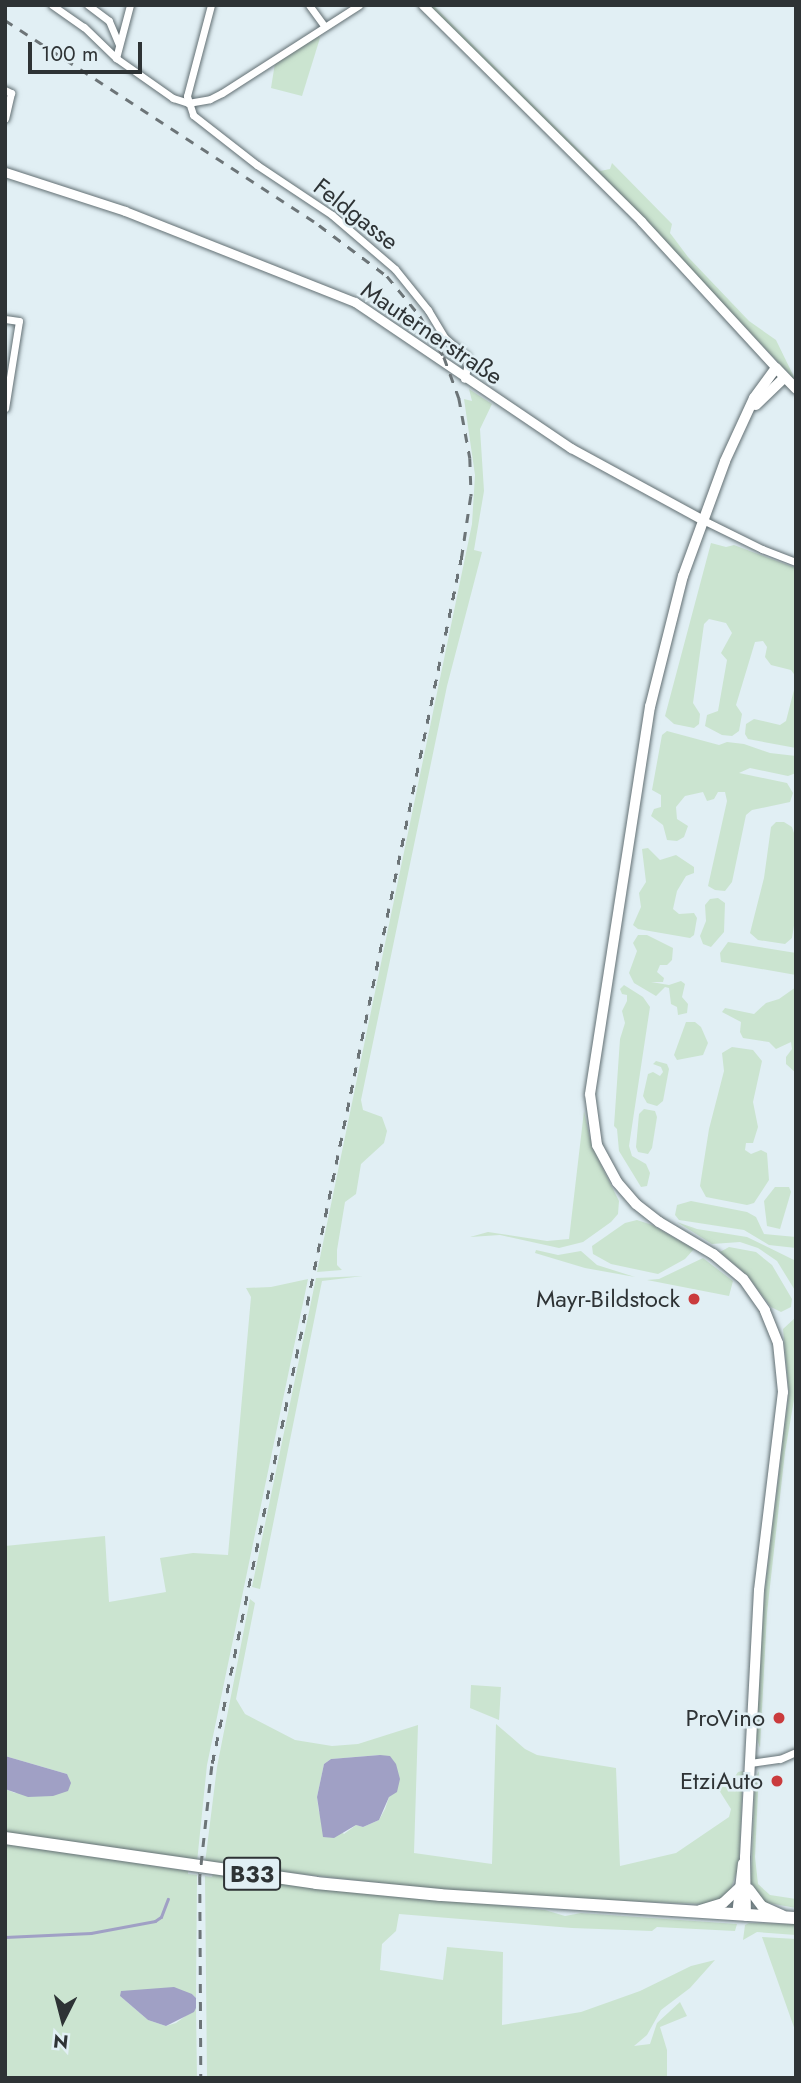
<!DOCTYPE html>
<meta charset="utf-8">
<style>
body{margin:0}
#map{position:relative;width:801px;height:2083px;overflow:hidden;background:#e1eff4;font-family:Jost,sans-serif}
div>[style]{position:absolute}
[style*='--x']{left:calc(var(--x)*1px);top:calc(var(--y)*1px);width:calc(var(--w)*1px);rotate:calc(var(--a)*1deg)}
.green>*{inset:0;background:#cbe4d0}
.water>*{inset:0;background:#a0a0c5}
.stream>*{height:2.5px;margin:-1.25px;padding:0 1.25px;transform-origin:1.25px;border-radius:1.25px;background:#a0a0c5}
.roads{filter:drop-shadow(0 0 2px #626f73) drop-shadow(0 0 2px #626f73)}
.minor>*{height:7px;margin:-3.5px;padding:0 3.5px;transform-origin:3.5px;border-radius:3.5px;background:#fff}
.tertiary>*{height:9px;margin:-4.5px;padding:0 4.5px;transform-origin:4.5px;border-radius:4.5px;background:#fff}
.secondary>*{height:10px;margin:-5px;padding:0 5px;transform-origin:5px;border-radius:5px;background:#fff}
.trunk>*{height:12px;margin:-6px;padding:0 6px;transform-origin:6px;border-radius:6px;background:#fff}
.rail>*{height:2.5px;margin-top:-1.25px;transform-origin:0;background:repeating-linear-gradient(90deg,#6c7477 0 9px,transparent 0 18px)}
.dots>*{width:19px;height:19px;translate:-50% -50%;box-sizing:border-box;border:4px solid #e1eff4;border-radius:50%}
span{translate:-50% -50%;white-space:nowrap;text-align:center;line-height:1.15;-webkit-text-stroke:5px #e1eff4;paint-order:stroke}
.shield-label span{padding:2px 5px;background:#e1eff4;border:2px solid;border-radius:5px;-webkit-text-stroke-width:0}
.shield-label{font-size:23px;color:#2e3335;font-weight:700}
.street-label{font-size:24px;color:#2e3335}
.poi-label{font-size:24px;color:#2e3335}
.right{translate:-100% -50%;text-align:right}
.frame{position:absolute;inset:0;border:7px solid #2e3335;pointer-events:none}
.north{position:absolute;left:28px;top:1985px;width:70px;height:70px;-webkit-text-stroke:5px #e1eff4;paint-order:stroke;rotate:186deg;font-size:19px;font-weight:700;line-height:28px;text-align:center;color:#2e3335}
.north::after{content:'';display:block;margin:auto;width:24px;height:32px;background:#2e3335;clip-path:polygon(50% 0,100% 100%,50% 72%,0 100%)}
.scale{position:absolute;left:28px;top:42px;width:114px;height:32px;box-sizing:border-box;border:4px solid #2e3335;border-top:0;padding-left:9px;font-size:21px;line-height:24px;white-space:nowrap;color:#2e3335;-webkit-text-stroke:5px #e1eff4;paint-order:stroke}
</style>
<div id="map">
<div class="green">
<i style="clip-path:polygon(429px 5px,433px 5px,600px 171px,610px 169px,612px 163px,672px 224px,670px 233px,688px 257px,749px 321px,776px 340px,796px 381px,680px 258px)"></i>
<i style="clip-path:polygon(318px 35px,320px 38px,302px 96px,271px 88px,275px 63px)"></i>
<i style="clip-path:polygon(469px 389px,492px 404px,480px 429px,484px 491px,474px 550px,482px 552px,447px 686px,361px 1100px,363px 1110px,382px 1117px,387px 1131px,384px 1143px,361px 1164px,356px 1194px,345px 1202px,337px 1250px,337px 1265px,342px 1270px,317px 1272px,472px 524px,475px 475px,464px 399px,472px 401px)"></i>
<i style="clip-path:polygon(711px 543px,726px 547px,734px 545px,796px 568px,796px 677px,791px 670px,771px 665px,765px 657px,767px 647px,763px 641px,755px 642px,736px 705px,742px 714px,739px 731px,732px 736px,722px 735px,705px 726px,707px 715px,718px 711px,727px 660px,721px 653px,732px 633px,726px 623px,709px 619px,704px 624px,693px 703px,700px 714px,699px 724px,694px 728px,674px 724px,665px 716px)"></i>
<i style="clip-path:polygon(796px 682px,796px 748px,748px 739px,745px 734px,746px 724px,754px 719px,780px 725px,786px 721px)"></i>
<i style="clip-path:polygon(667px 731px,719px 745px,727px 742px,744px 744px,770px 753px,796px 756px,796px 773px,788px 776px,750px 768px,739px 773px,787px 783px,793px 793px,790px 802px,752px 810px,746px 815px,732px 882px,725px 891px,715px 890px,708px 886px,727px 801px,725px 792px,718px 792px,714px 799px,707px 801px,703px 792px,685px 796px,676px 807px,677px 819px,688px 826px,684px 837px,677px 841px,667px 840px,663px 825px,651px 816px,654px 809px,661px 807px,661px 795px,652px 790px,662px 735px)"></i>
<i style="clip-path:polygon(776px 822px,784px 822px,792px 827px,796px 839px,796px 913px,792px 938px,785px 944px,758px 940px,750px 933px,764px 878px,771px 827px)"></i>
<i style="clip-path:polygon(648px 848px,660px 860px,676px 855px,694px 867px,694px 873px,686px 876px,677px 891px,673px 909px,679px 914px,694px 913px,697px 918px,694px 935px,690px 938px,638px 929px,633px 925px,641px 907px,639px 893px,646px 882px,642px 849px)"></i>
<i style="clip-path:polygon(718px 898px,725px 903px,724px 932px,711px 947px,703px 944px,700px 936px,706px 921px,705px 905px,710px 899px)"></i>
<i style="clip-path:polygon(638px 935px,647px 935px,673px 948px,672px 960px,667px 965px,660px 965px,657px 972px,664px 978px,663px 982px,651px 982px,669px 985px,681px 981px,685px 984px,682px 997px,688px 1004px,687px 1013px,678px 1015px,677px 1007px,671px 1004px,669px 988px,665px 987px,656px 996px,634px 983px,629px 973px,637px 951px,633px 943px)"></i>
<i style="clip-path:polygon(728px 942px,796px 953px,796px 975px,721px 962px,720px 953px)"></i>
<i style="clip-path:polygon(624px 985px,643px 997px,650px 1007px,629px 1146px,632px 1156px,646px 1164px,650px 1173px,647px 1186px,641px 1187px,619px 1151px,617px 1129px,614px 1126px,620px 1039px,625px 1023px,622px 1011px,627px 1001px,627px 995px,622px 994px,620px 989px)"></i>
<i style="clip-path:polygon(796px 987px,796px 1073px,786px 1064px,786px 1057px,792px 1049px,791px 1042px,776px 1049px,769px 1042px,743px 1038px,740px 1032px,741px 1022px,722px 1012px,725px 1008px,754px 1014px,766px 1003px,779px 999px)"></i>
<i style="clip-path:polygon(686px 1022px,695px 1022px,701px 1027px,708px 1043px,703px 1055px,677px 1060px,674px 1055px)"></i>
<i style="clip-path:polygon(732px 1047px,753px 1050px,762px 1061px,753px 1102px,758px 1127px,753px 1143px,746px 1143px,745px 1150px,751px 1154px,761px 1150px,767px 1153px,769px 1180px,754px 1203px,747px 1205px,706px 1197px,700px 1186px,709px 1129px,724px 1071px,722px 1053px)"></i>
<i style="clip-path:polygon(656px 1061px,667px 1064px,669px 1069px,663px 1101px,657px 1106px,647px 1103px,643px 1096px,648px 1074px,653px 1072px,660px 1076px,663px 1072px,661px 1067px,653px 1064px)"></i>
<i style="clip-path:polygon(644px 1109px,655px 1111px,657px 1117px,652px 1148px,648px 1154px,638px 1152px,636px 1147px,639px 1114px)"></i>
<i style="clip-path:polygon(584px 1111px,592px 1147px,619px 1201px,618px 1214px,611px 1222px,583px 1242px,559px 1248px,500px 1235px,470px 1237px,488px 1232px,547px 1241px,569px 1239px)"></i>
<i style="clip-path:polygon(775px 1187px,789px 1187px,791px 1192px,780px 1229px,767px 1226px,764px 1201px)"></i>
<i style="clip-path:polygon(691px 1201px,747px 1212px,756px 1217px,764px 1234px,796px 1237px,796px 1248px,769px 1245px,744px 1230px,679px 1220px,675px 1215px,677px 1205px)"></i>
<i style="clip-path:polygon(637px 1220px,652px 1225px,694px 1249px,685px 1259px,658px 1274px,611px 1264px,593px 1254px,592px 1246px,625px 1223px)"></i>
<i style="clip-path:polygon(677px 1222px,697px 1229px,747px 1237px,796px 1261px,796px 1292px,777px 1261px,758px 1248px,740px 1242px,712px 1244px)"></i>
<i style="clip-path:polygon(729px 1247px,756px 1252px,772px 1265px,792px 1299px,791px 1307px,781px 1312px,771px 1307px,747px 1275px,720px 1252px)"></i>
<i style="clip-path:polygon(536px 1250px,558px 1255px,581px 1251px,597px 1265px,635px 1277px,585px 1268px,535px 1253px)"></i>
<i style="clip-path:polygon(703px 1258px,733px 1281px,729px 1296px,647px 1280px,659px 1279px)"></i>
<i style="clip-path:polygon(363px 1276px,322px 1281px,260px 1589px,252px 1587px,316px 1278px)"></i>
<i style="clip-path:polygon(308px 1279px,207px 1765px,197px 1862px,5px 1833px,5px 1789px,15px 1793px,67px 1774px,5px 1756px,5px 1546px,105px 1536px,109px 1602px,166px 1592px,160px 1558px,193px 1553px,228px 1555px,251px 1297px,246px 1288px,271px 1287px)"></i>
<i style="clip-path:polygon(796px 1317px,796px 1388px,785px 1452px,767px 1613px,760px 1748px,756px 1736px,765px 1590px,789px 1392px,783px 1329px)"></i>
<i style="clip-path:polygon(evenodd,250px 1599px,255px 1603px,236px 1699px,245px 1714px,295px 1740px,332px 1746px,358px 1744px,418px 1725px,414px 1853px,492px 1864px,496px 1724px,525px 1749px,537px 1755px,616px 1768px,620px 1866px,676px 1853px,729px 1817px,731px 1809px,717px 1787px,728px 1787px,738px 1772px,743px 1771px,739px 1866px,729px 1894px,713px 1903px,703px 1904px,495px 1896px,205px 1863px,217px 1767px,250px 1599px,380px 1755px,389px 1797px,385px 1809px,379px 1820px,363px 1827px,356px 1825px,344px 1834px,319px 1812px,317px 1797px,324px 1764px,331px 1759px,380px 1755px)"></i>
<i style="clip-path:polygon(471px 1685px,501px 1687px,499px 1720px,470px 1708px)"></i>
<i style="clip-path:polygon(759px 1771px,755px 1857px,758px 1884px,770px 1895px,796px 1899px,796px 1908px,763px 1902px,751px 1882px,755px 1779px)"></i>
<i style="clip-path:polygon(5px 1843px,188px 1871px,188px 1874px,197px 1875px,196px 1998px,192px 1994px,120px 1996px,148px 2020px,166px 2026px,176px 2023px,196px 2008px,197px 2078px,5px 2078px)"></i>
<i style="clip-path:polygon(213px 1874px,545px 1910px,565px 1916px,581px 1913px,737px 1924px,735px 1931px,657px 1927px,652px 1931px,572px 1928px,399px 1914px,396px 1931px,382px 1944px,380px 1970px,443px 1980px,447px 1947px,503px 1952px,502px 2025px,581px 2012px,640px 1991px,691px 1966px,715px 1960px,690px 1988px,661px 2010px,647px 2035px,634px 2046px,650px 2044px,657px 2023px,680px 2002px,687px 2016px,660px 2027px,667px 2050px,667px 2078px,207px 2078px,205px 1876px,212px 1877px)"></i>
<i style="clip-path:polygon(749px 1923px,796px 1924px,796px 1935px,757px 1932px,743px 1940px,745px 1925px)"></i>
<i style="clip-path:polygon(762px 1937px,796px 1939px,796px 2033px,778px 1982px)"></i>
</div>
<div class="water">
<i style="clip-path:polygon(380px 1755px,390px 1756px,396px 1764px,400px 1779px,397px 1792px,389px 1797px,379px 1820px,363px 1827px,356px 1825px,334px 1838px,323px 1837px,317px 1797px,324px 1764px,331px 1759px)"></i>
<i style="clip-path:polygon(5px 1756px,67px 1774px,71px 1783px,68px 1791px,53px 1796px,28px 1797px,5px 1789px)"></i>
<i style="clip-path:polygon(174px 1987px,192px 1994px,196px 1998px,196px 2008px,194px 2012px,166px 2026px,148px 2020px,120px 1996px,121px 1991px)"></i>
</div>
<div class="stream">
<i style="--x:5;--y:1937;--w:86;--a:-2.7"></i>
<i style="--x:91;--y:1933;--w:65;--a:-10.6"></i>
<i style="--x:155;--y:1921;--w:7;--a:-34"></i>
<i style="--x:161;--y:1917;--w:19;--a:-69"></i>
</div>
<div class="roads">
<div class="minor">
<i style="--x:52;--y:5;--w:39;--a:35"></i>
<i style="--x:84;--y:27;--w:45;--a:44.1"></i>
<i style="--x:116;--y:58;--w:70;--a:35.1"></i>
<i style="--x:173;--y:98;--w:16;--a:18"></i>
<i style="--x:188;--y:103;--w:22;--a:-10"></i>
<i style="--x:210;--y:99;--w:13;--a:-27"></i>
<i style="--x:222;--y:93;--w:163;--a:-32.7"></i>
<i style="--x:88;--y:5;--w:26;--a:37"></i>
<i style="--x:109;--y:21;--w:25;--a:67"></i>
<i style="--x:211;--y:5;--w:94;--a:104.8"></i>
<i style="--x:187;--y:96;--w:20;--a:72"></i>
<i style="--x:193;--y:115;--w:81;--a:38"></i>
<i style="--x:257;--y:165;--w:90;--a:33.7"></i>
<i style="--x:332;--y:215;--w:83;--a:40.6"></i>
<i style="--x:395;--y:269;--w:53;--a:51.2"></i>
<i style="--x:428;--y:310;--w:33;--a:59"></i>
<i style="--x:445;--y:338;--w:28;--a:41"></i>
<i style="--x:466;--y:356;--w:12;--a:85"></i>
<i style="--x:467;--y:368;--w:11;--a:105"></i>
<i style="--x:309;--y:5;--w:26;--a:54"></i>
<i style="--x:116;--y:58;--w:55;--a:-75.2"></i>
<i style="--x:5;--y:90;--w:7;--a:27"></i>
<i style="--x:11;--y:93;--w:26;--a:103"></i>
<i style="--x:5;--y:319;--w:14;--a:8"></i>
<i style="--x:19;--y:321;--w:88;--a:99.1"></i>
<i style="--x:703;--y:520;--w:66;--a:26.2"></i>
<i style="--x:762;--y:549;--w:36;--a:21"></i>
<i style="--x:750;--y:1763;--w:30;--a:-8"></i>
<i style="--x:780;--y:1759;--w:17;--a:-24"></i>
</div>
<div class="tertiary">
<i style="--x:423;--y:5;--w:307;--a:44.7"></i>
<i style="--x:641;--y:221;--w:200;--a:47.4"></i>
<i style="--x:5;--y:172;--w:126;--a:18"></i>
<i style="--x:125;--y:211;--w:247;--a:21.6"></i>
<i style="--x:355;--y:302;--w:261;--a:34.1"></i>
<i style="--x:571;--y:448;--w:150;--a:28.6"></i>
</div>
<div class="secondary">
<i style="--x:756;--y:405;--w:39;--a:-44"></i>
<i style="--x:749;--y:1889;--w:21;--a:53"></i>
<i style="--x:762;--y:1906;--w:22;--a:24"></i>
<i style="--x:700;--y:1910;--w:24;--a:-17"></i>
<i style="--x:723;--y:1903;--w:22;--a:-43"></i>
<i style="--x:737;--y:1915;--w:52;--a:-83.4"></i>
<i style="--x:746;--y:1916;--w:59;--a:-91"></i>
<i style="--x:745;--y:1857;--w:267;--a:-87"></i>
<i style="--x:759;--y:1590;--w:199;--a:-83.1"></i>
<i style="--x:783;--y:1392;--w:49;--a:-95.8"></i>
<i style="--x:778;--y:1343;--w:35;--a:-112"></i>
<i style="--x:765;--y:1310;--w:38;--a:-125"></i>
<i style="--x:743;--y:1279;--w:39;--a:-140"></i>
<i style="--x:713;--y:1254;--w:63;--a:-149.3"></i>
<i style="--x:659;--y:1222;--w:29;--a:-142"></i>
<i style="--x:636;--y:1204;--w:29;--a:-131"></i>
<i style="--x:617;--y:1182;--w:42;--a:-118.4"></i>
<i style="--x:597;--y:1145;--w:51;--a:-97.8"></i>
<i style="--x:590;--y:1094;--w:392;--a:-81.2"></i>
<i style="--x:650;--y:707;--w:135;--a:-75.9"></i>
<i style="--x:683;--y:576;--w:122;--a:-69.9"></i>
<i style="--x:725;--y:461;--w:69;--a:-65.3"></i>
<i style="--x:754;--y:398;--w:37;--a:-54"></i>
<i style="--x:776;--y:368;--w:29;--a:46"></i>
</div>
<div class="trunk">
<i style="--x:5;--y:1838;--w:314;--a:8.2"></i>
<i style="--x:316;--y:1883;--w:125;--a:5.5"></i>
<i style="--x:440;--y:1895;--w:357;--a:3.7"></i>
</div>
</div>
<div class="rail">
<i style="--x:5;--y:20;--w:375;--a:33.1"></i>
<i style="--x:319;--y:225;--w:85;--a:36.9"></i>
<i style="--x:387;--y:276;--w:52;--a:50.5"></i>
<i style="--x:420;--y:316;--w:48;--a:59.7"></i>
<i style="--x:444;--y:357;--w:44;--a:69.9"></i>
<i style="--x:459;--y:398;--w:61;--a:79.6"></i>
<i style="--x:470;--y:458;--w:38;--a:88"></i>
<i style="--x:471;--y:496;--w:61;--a:98.5"></i>
<i style="--x:462;--y:556;--w:1236;--a:101.67"></i>
<i style="--x:212;--y:1766;--w:111;--a:96.2"></i>
<i style="--x:200;--y:1876;--w:202;--a:89.7"></i>
</div>
<div class="dots">
<i style="left:694px;top:1299px;background:#ca3b3d"></i>
<i style="left:779px;top:1718px;background:#ca3b3d"></i>
<i style="left:777px;top:1781px;background:#ca3b3d"></i>
</div>
<div class="shield-label">
<span style="left:252px;top:1874px">B33</span>
</div>
<div class="street-label">
<span style="left:356px;top:214px;rotate:38deg">Feldgasse</span>
<span style="left:432px;top:333px;rotate:34deg">Mauternerstraße</span>
</div>
<div class="poi-label">
<span class="right" style="left:680px;top:1299px">Mayr-Bildstock</span>
<span class="right" style="left:765px;top:1718px">ProVino</span>
<span class="right" style="left:763px;top:1781px">EtziAuto</span>
</div>
<div class="frame"></div>
<div class="north">N</div>
<div class="scale">100 m</div>
</div>
